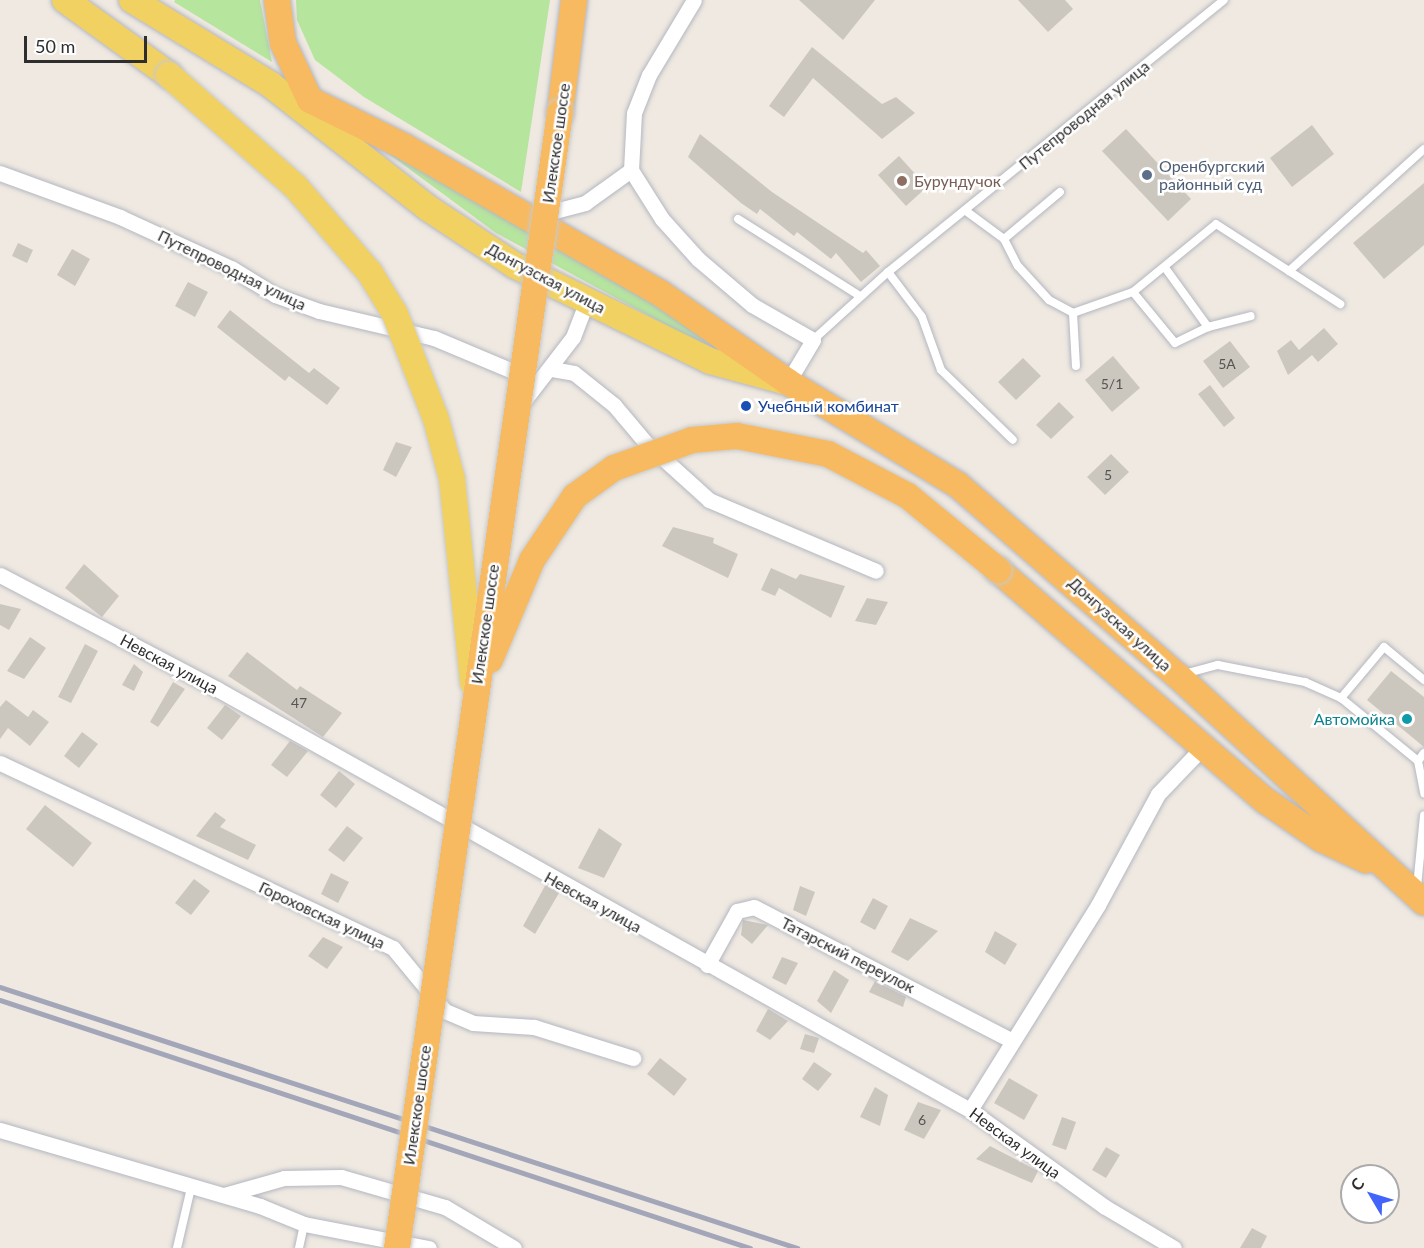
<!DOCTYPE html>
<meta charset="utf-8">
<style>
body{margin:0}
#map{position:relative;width:1424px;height:1248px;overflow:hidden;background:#efe9e1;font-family:Lato,sans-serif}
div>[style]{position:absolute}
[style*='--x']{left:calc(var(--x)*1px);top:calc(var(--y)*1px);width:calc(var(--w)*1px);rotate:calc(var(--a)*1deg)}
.green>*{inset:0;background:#b6e59e}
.building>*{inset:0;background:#cbc7bf}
.roads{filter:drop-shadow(0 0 2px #b4b7c1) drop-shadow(0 0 2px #b4b7c1)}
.service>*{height:8px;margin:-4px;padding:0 4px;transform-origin:4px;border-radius:4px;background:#fff}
.minor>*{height:15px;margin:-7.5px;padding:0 7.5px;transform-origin:7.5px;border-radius:7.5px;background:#fff}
.primary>*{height:26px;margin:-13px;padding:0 13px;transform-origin:13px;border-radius:13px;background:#f2d163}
.trunk>*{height:26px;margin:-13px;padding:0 13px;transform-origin:13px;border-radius:13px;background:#f8ba60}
.rail>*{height:4.5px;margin:-2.25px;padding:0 2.25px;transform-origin:2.25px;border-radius:2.25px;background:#a3a6b8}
.bridges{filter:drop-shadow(0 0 2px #c9c9c9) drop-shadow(0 0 2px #c9c9c9)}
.primary-bridge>*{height:26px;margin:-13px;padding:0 13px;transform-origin:13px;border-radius:13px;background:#f2d163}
.trunk-bridge>*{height:26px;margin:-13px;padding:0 13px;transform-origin:13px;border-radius:13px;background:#f8ba60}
.dots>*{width:16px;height:16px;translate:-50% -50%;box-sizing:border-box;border:3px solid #fff;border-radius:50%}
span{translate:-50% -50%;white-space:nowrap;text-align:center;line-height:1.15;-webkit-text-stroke:5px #fff;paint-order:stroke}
.number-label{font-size:14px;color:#555452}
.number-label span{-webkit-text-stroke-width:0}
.street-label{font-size:16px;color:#2e2e2e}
.service-label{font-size:16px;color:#4e5e75}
.left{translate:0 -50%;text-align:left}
.education-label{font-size:16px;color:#785e54}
.transit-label{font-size:16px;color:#164399}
.culture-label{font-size:16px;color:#0d838f}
.right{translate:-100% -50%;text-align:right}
.north{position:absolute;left:1340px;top:1164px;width:60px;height:60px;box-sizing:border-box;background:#fff;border:2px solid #ababab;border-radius:50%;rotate:308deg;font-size:16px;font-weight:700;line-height:24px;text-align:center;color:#2e2e2e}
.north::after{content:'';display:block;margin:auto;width:21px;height:27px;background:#4264fb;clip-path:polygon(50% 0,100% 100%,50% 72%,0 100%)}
.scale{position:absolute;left:24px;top:36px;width:123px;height:27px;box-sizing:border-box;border:3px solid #2e2e2e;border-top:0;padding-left:8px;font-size:18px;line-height:21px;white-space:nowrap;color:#2e2e2e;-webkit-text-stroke:4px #fff;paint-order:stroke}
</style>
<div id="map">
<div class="green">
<i style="clip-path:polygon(260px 0,272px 62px,174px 2px,175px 0)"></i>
<i style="clip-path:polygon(296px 0,550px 0,521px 192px,364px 97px,315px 60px,297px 20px)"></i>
<i style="clip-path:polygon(374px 143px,711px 335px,751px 361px,705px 346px,496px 233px)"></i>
</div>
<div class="building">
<i style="clip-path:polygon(799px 0,875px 0,843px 40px)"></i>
<i style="clip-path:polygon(1018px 0,1065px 0,1073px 9px,1048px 32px)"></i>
<i style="clip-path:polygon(812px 47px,882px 104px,896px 97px,915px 113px,882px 139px,813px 78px,784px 117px,769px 106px)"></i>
<i style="clip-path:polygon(1312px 125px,1334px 154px,1292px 187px,1270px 158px)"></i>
<i style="clip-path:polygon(1126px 129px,1191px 199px,1168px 221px,1102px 151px)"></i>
<i style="clip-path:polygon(700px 134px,772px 192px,863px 253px,866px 250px,880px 266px,861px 282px,836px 253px,831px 259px,797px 232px,794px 236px,760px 209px,757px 214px,741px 203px,688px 157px)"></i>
<i style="clip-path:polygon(899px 156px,927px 187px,906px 206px,878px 175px)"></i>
<i style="clip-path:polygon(1424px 183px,1424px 245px,1384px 279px,1353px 243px)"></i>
<i style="clip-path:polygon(18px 243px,33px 250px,27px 263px,12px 256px)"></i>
<i style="clip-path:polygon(72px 249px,90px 259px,75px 286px,57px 275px)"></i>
<i style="clip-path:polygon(188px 282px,208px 292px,195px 317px,175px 306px)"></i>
<i style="clip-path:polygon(230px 310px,309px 373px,314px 368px,340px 388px,327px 405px,289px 376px,285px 381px,217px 327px)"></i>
<i style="clip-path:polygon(1324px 328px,1338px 344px,1318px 362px,1312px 355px,1288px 375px,1277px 351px,1291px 340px,1299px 350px)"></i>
<i style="clip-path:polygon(1230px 341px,1250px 367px,1223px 388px,1203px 361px)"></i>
<i style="clip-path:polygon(1113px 356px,1140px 388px,1112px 412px,1085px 380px)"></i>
<i style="clip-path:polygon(1023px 358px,1041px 376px,1016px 400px,998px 382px)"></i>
<i style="clip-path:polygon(1210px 385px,1235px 418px,1224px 427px,1198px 394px)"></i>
<i style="clip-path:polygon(1059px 402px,1074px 417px,1051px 439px,1036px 425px)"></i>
<i style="clip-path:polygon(396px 442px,412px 447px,396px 477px,383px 470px)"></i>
<i style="clip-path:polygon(1111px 454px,1129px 472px,1105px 495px,1087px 477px)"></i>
<i style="clip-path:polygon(673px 527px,714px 538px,713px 543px,738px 554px,728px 578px,662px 546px)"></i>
<i style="clip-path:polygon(84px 564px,119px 596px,102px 617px,65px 588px)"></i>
<i style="clip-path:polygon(771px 568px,796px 579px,800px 574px,845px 586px,831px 618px,779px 588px,775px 596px,761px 590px)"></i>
<i style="clip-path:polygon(867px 598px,888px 602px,876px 625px,855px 621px)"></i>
<i style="clip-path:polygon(0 604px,21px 609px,9px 630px,0 625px)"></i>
<i style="clip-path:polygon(30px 637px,46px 648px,24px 679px,7px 671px)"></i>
<i style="clip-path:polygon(85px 644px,98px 651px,71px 703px,58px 697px)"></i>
<i style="clip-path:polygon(247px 652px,297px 690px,300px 686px,342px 713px,323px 737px,228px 676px)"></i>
<i style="clip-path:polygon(134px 664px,143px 672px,134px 691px,122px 685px)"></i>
<i style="clip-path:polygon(1391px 671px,1424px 697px,1424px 747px,1367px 700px)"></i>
<i style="clip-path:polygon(173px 682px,185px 689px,158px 727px,150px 722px)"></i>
<i style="clip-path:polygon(6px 700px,28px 717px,33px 710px,49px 722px,30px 746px,8px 728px,0 739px,0 707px)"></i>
<i style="clip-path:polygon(225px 705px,241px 716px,222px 740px,207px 728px)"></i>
<i style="clip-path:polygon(82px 732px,98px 744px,79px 768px,64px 756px)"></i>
<i style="clip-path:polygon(290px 741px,308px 751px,287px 777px,271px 765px)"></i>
<i style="clip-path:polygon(339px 771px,355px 784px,336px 808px,320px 795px)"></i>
<i style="clip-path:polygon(45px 805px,92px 843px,73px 867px,26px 829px)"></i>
<i style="clip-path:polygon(215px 812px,226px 820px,220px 827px,256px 845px,248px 860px,196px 836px)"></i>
<i style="clip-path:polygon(347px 826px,363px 838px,344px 862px,328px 850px)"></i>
<i style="clip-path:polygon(599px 828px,622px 844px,604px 878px,578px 868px)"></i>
<i style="clip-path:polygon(331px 873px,349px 882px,338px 903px,321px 894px)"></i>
<i style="clip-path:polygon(194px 879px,210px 891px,191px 915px,175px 903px)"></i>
<i style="clip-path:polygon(546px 884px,559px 893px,535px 934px,523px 926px)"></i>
<i style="clip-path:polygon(800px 886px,815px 892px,806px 916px,793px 910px)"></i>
<i style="clip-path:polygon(873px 898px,888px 906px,875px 930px,860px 922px)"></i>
<i style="clip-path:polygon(910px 918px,938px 931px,908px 961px,891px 952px)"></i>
<i style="clip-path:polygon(743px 920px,768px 925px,752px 944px,741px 935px)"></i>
<i style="clip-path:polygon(995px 931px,1017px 944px,1005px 965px,985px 952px)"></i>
<i style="clip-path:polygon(323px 937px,343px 947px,327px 969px,308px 956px)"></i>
<i style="clip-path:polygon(782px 957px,798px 963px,786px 985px,772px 978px)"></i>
<i style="clip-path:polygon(834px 970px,849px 980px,831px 1013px,817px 1001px)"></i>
<i style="clip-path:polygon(875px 981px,906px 997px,903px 1007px,869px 992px)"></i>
<i style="clip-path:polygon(768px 1009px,788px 1021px,770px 1040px,756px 1031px)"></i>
<i style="clip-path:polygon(805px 1034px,819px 1038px,814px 1053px,800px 1049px)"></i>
<i style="clip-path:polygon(660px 1058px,687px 1079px,674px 1096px,647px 1074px)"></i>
<i style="clip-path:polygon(814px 1062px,832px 1074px,818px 1091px,802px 1079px)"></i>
<i style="clip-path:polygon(1009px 1078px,1038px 1095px,1024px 1120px,994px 1103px)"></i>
<i style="clip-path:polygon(875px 1087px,888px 1095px,880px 1126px,860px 1117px)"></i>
<i style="clip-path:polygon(918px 1102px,941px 1110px,924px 1139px,904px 1130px)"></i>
<i style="clip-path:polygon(1062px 1117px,1076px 1122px,1066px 1150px,1052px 1145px)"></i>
<i style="clip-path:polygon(990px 1146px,1038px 1171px,1032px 1183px,976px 1159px)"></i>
<i style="clip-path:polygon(1106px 1147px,1120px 1155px,1106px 1178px,1092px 1170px)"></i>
<i style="clip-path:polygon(1252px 1228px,1267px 1236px,1261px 1248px,1240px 1248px)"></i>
</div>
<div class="roads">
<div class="service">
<i style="--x:966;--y:211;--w:47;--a:36.4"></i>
<i style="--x:1004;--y:239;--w:30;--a:63"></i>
<i style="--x:1018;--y:266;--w:46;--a:47.6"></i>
<i style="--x:1049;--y:300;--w:27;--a:28"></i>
<i style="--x:1073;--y:313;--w:64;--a:-19.3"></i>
<i style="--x:1133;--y:292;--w:107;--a:-39.3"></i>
<i style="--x:1216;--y:224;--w:148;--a:32.8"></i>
<i style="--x:738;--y:219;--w:144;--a:32.3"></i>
<i style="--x:1004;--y:239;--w:73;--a:-40"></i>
<i style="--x:1166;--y:269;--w:72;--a:54.1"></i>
<i style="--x:1289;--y:271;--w:182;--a:-42.1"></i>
<i style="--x:888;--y:272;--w:56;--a:52.9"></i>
<i style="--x:922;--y:317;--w:56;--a:70.3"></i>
<i style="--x:941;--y:370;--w:100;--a:44.2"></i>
<i style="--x:1133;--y:292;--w:66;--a:50.5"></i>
<i style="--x:1175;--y:343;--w:37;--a:-26"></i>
<i style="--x:1208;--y:327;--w:44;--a:-14.3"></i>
<i style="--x:1073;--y:313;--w:53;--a:86.8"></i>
<i style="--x:813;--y:340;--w:101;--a:-42.2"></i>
<i style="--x:888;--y:272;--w:432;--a:-39"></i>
<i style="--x:1184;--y:674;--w:35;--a:-15"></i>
<i style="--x:1218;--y:665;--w:89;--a:11.1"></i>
<i style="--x:1305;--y:682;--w:39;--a:24"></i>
<i style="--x:1424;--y:680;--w:52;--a:-140.5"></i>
<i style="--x:1384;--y:647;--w:67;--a:130.1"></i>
<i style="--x:1341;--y:698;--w:99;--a:39.3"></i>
<i style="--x:1418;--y:761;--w:33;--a:79"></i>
<i style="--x:1418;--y:761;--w:10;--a:-53"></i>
<i style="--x:1417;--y:887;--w:72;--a:-84.4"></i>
<i style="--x:177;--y:1248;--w:62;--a:-76.9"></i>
<i style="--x:299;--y:1248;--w:25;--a:-78"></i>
</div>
<div class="minor">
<i style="--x:631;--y:170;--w:58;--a:57.7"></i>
<i style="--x:662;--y:219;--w:54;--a:48"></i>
<i style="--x:698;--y:259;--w:71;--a:40.4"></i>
<i style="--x:752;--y:305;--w:70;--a:29.8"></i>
<i style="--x:813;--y:340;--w:49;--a:120.8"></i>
<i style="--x:631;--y:170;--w:57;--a:-87"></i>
<i style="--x:634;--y:113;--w:41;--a:-68.5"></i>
<i style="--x:649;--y:75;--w:87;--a:-59"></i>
<i style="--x:0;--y:173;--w:128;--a:20.1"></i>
<i style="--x:120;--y:217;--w:122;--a:24.7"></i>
<i style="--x:231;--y:268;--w:52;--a:31.5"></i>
<i style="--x:275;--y:295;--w:47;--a:20"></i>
<i style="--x:319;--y:311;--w:118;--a:13.2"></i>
<i style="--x:434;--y:338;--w:101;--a:22.8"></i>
<i style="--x:539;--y:215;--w:48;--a:-14.6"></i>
<i style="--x:585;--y:203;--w:57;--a:-35.7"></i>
<i style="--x:552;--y:369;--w:22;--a:10"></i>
<i style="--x:574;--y:373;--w:51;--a:38.7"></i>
<i style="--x:614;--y:405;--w:50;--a:49.9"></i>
<i style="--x:646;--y:443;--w:85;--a:42.1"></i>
<i style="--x:709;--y:500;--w:181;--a:23"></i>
<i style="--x:526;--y:398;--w:77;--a:-52.4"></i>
<i style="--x:573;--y:337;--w:39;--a:-69"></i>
<i style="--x:0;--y:575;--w:245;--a:27.7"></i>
<i style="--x:217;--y:689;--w:863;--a:29.21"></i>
<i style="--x:970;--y:1110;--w:166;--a:35.7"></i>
<i style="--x:1105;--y:1207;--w:80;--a:30.7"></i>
<i style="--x:0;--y:763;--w:434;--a:25.2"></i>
<i style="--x:393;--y:948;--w:82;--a:50.5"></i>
<i style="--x:445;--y:1011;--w:30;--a:23"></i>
<i style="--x:473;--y:1023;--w:61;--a:3.8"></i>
<i style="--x:534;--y:1027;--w:104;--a:17.4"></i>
<i style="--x:707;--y:965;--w:62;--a:-60.9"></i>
<i style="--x:737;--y:911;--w:17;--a:-13"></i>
<i style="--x:754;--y:907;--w:291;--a:27.4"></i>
<i style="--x:970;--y:1110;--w:242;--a:-58"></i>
<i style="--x:1098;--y:905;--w:126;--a:-61.6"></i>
<i style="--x:1158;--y:794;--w:64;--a:-46.3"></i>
<i style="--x:0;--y:1130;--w:271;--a:16.3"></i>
<i style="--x:260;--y:1206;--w:48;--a:22.2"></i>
<i style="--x:304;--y:1224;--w:127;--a:10.9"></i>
<i style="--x:224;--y:1195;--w:62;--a:-15.8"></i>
<i style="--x:284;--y:1178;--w:57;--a:-1"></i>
<i style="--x:341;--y:1177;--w:108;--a:16.1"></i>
<i style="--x:445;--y:1207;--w:80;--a:30.7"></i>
</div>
<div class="primary">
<i style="--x:65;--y:0;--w:128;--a:35.8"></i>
<i style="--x:132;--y:0;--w:163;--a:31.4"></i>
<i style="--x:271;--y:85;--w:199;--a:38.1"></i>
<i style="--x:428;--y:208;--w:103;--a:33.5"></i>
<i style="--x:514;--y:265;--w:218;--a:26.1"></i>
<i style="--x:710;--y:361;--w:81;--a:15.1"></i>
</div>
<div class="trunk">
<i style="--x:277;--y:0;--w:43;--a:82.1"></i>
<i style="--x:283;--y:43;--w:63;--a:64.7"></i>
<i style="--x:310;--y:100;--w:106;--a:26.3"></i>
<i style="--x:405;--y:147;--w:294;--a:29.8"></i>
<i style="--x:660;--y:293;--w:156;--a:34.8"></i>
<i style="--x:788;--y:382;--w:199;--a:31.2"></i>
<i style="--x:958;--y:485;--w:291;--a:41"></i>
<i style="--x:1178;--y:676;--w:334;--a:42.6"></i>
<i style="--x:560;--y:113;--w:114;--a:-82.9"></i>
<i style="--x:998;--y:570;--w:354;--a:40.8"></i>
<i style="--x:1266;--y:801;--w:67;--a:34.6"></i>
<i style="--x:1321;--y:839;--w:50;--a:25"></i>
</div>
</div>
<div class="rail">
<i style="--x:0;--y:987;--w:839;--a:18.13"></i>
<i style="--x:0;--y:1000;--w:790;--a:18.3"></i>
</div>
<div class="bridges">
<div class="primary-bridge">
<i style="--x:169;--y:75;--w:168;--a:41.4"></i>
<i style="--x:295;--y:186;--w:115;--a:49.2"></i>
<i style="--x:370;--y:273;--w:48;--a:58.6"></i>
<i style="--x:395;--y:314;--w:113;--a:68.7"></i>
<i style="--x:436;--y:419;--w:62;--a:75.1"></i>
<i style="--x:452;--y:479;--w:205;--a:84.1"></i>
</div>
<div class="trunk-bridge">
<i style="--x:490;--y:660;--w:108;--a:-67.2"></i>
<i style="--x:532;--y:560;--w:77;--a:-56.1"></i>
<i style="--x:575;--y:496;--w:48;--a:-35.7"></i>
<i style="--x:614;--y:468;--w:83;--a:-19.7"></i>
<i style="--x:692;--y:440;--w:45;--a:-5.1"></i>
<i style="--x:737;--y:436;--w:93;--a:11.2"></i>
<i style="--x:828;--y:454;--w:90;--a:27.7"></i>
<i style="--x:908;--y:496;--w:117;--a:39.4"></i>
<i style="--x:397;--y:1248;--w:1147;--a:-81.83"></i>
</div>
</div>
<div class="dots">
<i style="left:1147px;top:175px;background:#5c6f8a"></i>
<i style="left:902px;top:181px;background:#8d6e63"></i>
<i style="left:746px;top:406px;background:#1a4fb4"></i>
<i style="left:1407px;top:719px;background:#0f9aa8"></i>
</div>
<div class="number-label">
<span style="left:1227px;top:364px">5А</span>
<span style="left:1112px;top:384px">5/1</span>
<span style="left:1108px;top:475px">5</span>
<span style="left:299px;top:703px">47</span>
<span style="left:922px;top:1120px">6</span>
</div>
<div class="street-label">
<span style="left:1084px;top:115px;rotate:-39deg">Путепроводная улица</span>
<span style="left:556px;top:143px;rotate:-82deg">Илекское шоссе</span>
<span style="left:232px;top:270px;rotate:26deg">Путепроводная улица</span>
<span style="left:546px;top:278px;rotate:28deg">Донгузская улица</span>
<span style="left:485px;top:624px;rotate:-82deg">Илекское шоссе</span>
<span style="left:1120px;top:624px;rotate:42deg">Донгузская улица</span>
<span style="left:169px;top:664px;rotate:28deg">Невская улица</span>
<span style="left:593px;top:902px;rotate:29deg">Невская улица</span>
<span style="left:322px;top:915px;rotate:25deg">Гороховская улица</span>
<span style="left:848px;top:955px;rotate:27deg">Татарский переулок</span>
<span style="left:417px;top:1105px;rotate:-82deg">Илекское шоссе</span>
<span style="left:1015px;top:1143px;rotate:36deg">Невская улица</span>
</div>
<div class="service-label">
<span class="left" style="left:1159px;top:175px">Оренбургский<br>районный суд</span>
</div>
<div class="education-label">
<span class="left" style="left:914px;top:181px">Бурундучок</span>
</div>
<div class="transit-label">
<span class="left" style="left:758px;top:406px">Учебный комбинат</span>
</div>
<div class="culture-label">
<span class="right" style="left:1395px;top:719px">Автомойка</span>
</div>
<div class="north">С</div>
<div class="scale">50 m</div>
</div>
